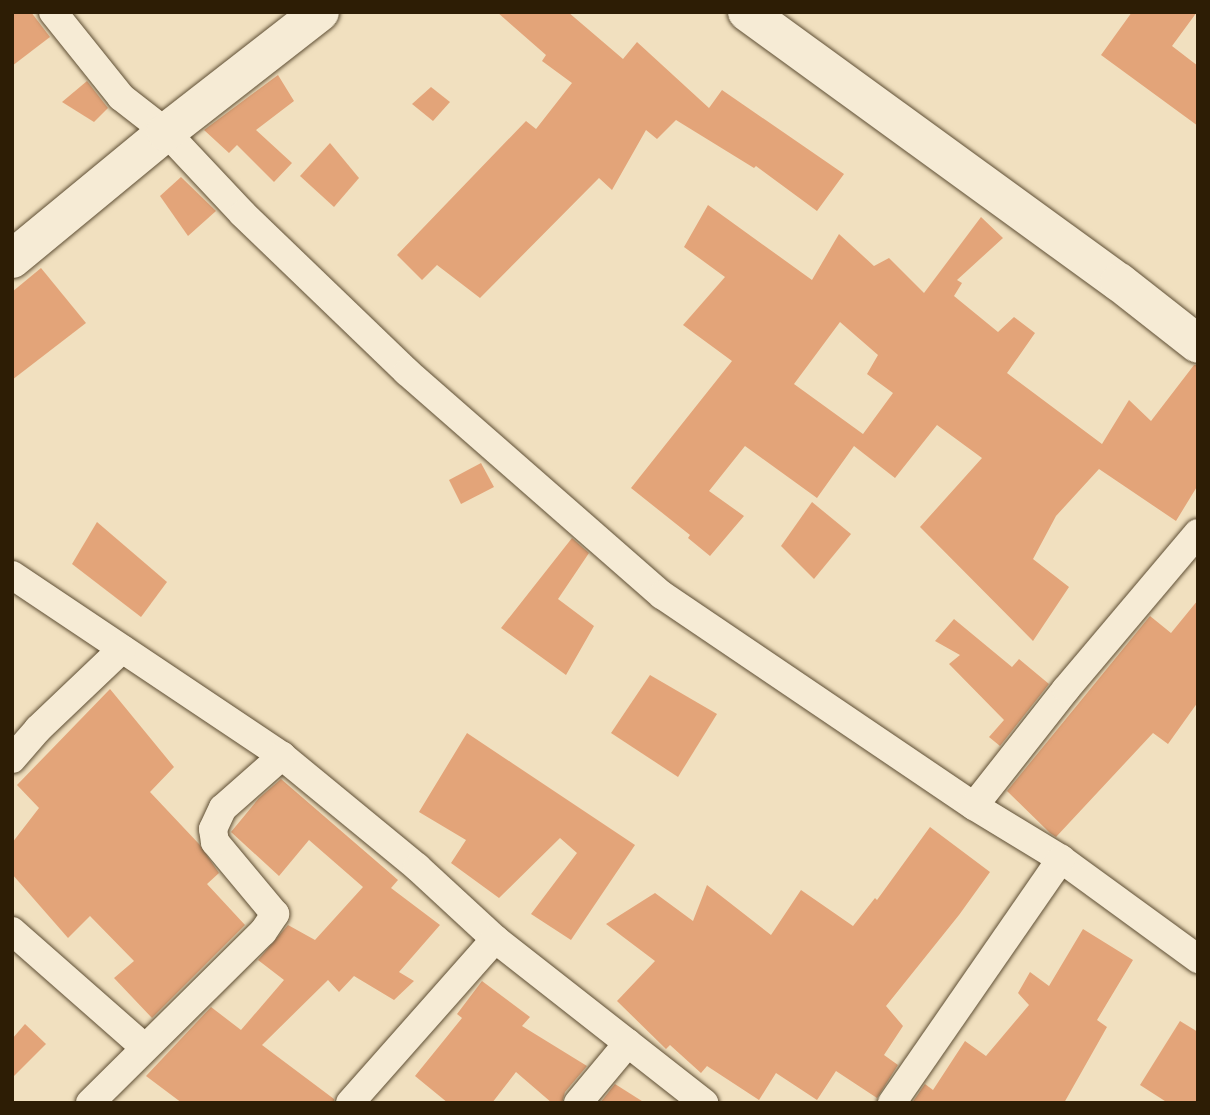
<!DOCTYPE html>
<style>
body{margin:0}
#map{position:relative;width:1210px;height:1115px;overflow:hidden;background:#f1e0bf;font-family:Cardo,serif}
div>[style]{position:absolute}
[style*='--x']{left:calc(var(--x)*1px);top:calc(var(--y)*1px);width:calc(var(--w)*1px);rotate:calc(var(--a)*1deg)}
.building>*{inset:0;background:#e3a479}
.roads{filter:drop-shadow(0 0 2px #5e4e34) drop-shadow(0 0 2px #5e4e34)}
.street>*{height:28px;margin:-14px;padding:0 14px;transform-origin:14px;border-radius:14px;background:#f6ebd5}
.secondary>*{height:38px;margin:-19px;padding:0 19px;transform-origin:19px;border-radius:19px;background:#f6ebd5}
span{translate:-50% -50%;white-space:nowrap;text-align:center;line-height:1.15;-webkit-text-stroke:5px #f6ebd5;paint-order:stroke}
.frame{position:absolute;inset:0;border:14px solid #2d1d05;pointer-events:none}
</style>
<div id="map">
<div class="building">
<i style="clip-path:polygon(12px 12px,31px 12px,50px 37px,12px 66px)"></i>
<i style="clip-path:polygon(497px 12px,568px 12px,623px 59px,637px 42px,709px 108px,722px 90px,844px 174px,817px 211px,756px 166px,754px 168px,676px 120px,657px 139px,646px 130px,612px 190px,599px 178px,480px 298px,437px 265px,422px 280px,397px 255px,526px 121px,536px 129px,572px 83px,542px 61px,546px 55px)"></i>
<i style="clip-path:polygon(1132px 12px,1197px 12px,1172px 46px,1198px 66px,1198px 126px,1101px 55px)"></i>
<i style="clip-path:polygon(278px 75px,294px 101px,256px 130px,292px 163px,274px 182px,237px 145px,229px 153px,204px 130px)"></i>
<i style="clip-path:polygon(87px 81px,108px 108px,94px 122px,62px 102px)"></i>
<i style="clip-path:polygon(431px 87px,450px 102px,433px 121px,412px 104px)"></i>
<i style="clip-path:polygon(330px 143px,359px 178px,334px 207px,300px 176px)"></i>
<i style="clip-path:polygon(181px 177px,216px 211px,188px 236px,160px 196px)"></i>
<i style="clip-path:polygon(evenodd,708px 205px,812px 280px,839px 234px,874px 266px,889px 258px,924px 293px,981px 217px,1003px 238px,957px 280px,962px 283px,954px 296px,998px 332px,1014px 317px,1035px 333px,1007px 373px,1102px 444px,1129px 400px,1151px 421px,1194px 365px,1198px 365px,1198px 485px,1176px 521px,1099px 469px,1056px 516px,1033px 559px,1069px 587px,1033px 641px,920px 527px,982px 458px,937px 425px,895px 478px,854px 446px,817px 498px,745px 446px,709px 491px,744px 516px,710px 556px,688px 538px,690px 535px,631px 488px,732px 361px,683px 325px,725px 277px,684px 247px,708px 205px,840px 322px,878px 355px,867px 374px,893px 393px,863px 434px,794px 384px,840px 322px)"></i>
<i style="clip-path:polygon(41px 268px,86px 323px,12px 380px,12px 292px)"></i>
<i style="clip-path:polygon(481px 463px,494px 487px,461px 504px,449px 480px)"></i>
<i style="clip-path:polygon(812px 502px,851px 534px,814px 579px,781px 546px)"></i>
<i style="clip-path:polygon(97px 522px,167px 582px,141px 617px,72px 564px)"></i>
<i style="clip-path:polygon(572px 538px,589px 553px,558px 599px,594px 626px,566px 675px,501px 628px)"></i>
<i style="clip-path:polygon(1198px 600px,1198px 702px,1168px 744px,1153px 733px,1056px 837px,1050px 833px,1007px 791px,1150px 616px,1171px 633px)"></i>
<i style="clip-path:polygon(954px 619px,1012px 667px,1019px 659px,1049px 684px,1000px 746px,989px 737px,1004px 720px,949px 664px,960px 655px,935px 641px)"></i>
<i style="clip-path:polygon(650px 675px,717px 714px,678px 777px,611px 733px)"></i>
<i style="clip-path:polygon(110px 689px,174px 767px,150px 792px,199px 844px,219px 873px,207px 884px,245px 925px,152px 1018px,114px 978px,134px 961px,90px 916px,68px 938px,12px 874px,12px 843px,39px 808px,17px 785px)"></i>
<i style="clip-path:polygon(467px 733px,635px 845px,571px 940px,531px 914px,577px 853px,560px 838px,499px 898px,451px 863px,466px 840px,419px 812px)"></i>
<i style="clip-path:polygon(281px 779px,398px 880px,391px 888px,440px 925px,399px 972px,414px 981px,394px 1000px,354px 976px,339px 992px,328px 980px,262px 1045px,334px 1099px,334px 1103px,182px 1103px,146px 1076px,211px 1007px,241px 1030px,284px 980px,258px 960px,288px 925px,315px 940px,363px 887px,309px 840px,279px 876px,231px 832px,259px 798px)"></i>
<i style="clip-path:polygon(930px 827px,990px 872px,959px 915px,886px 1006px,903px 1026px,884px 1055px,898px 1065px,877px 1098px,836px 1071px,817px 1100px,776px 1073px,759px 1100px,707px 1066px,701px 1073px,670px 1045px,666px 1049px,617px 1001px,655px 961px,606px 924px,655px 893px,693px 921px,707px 885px,771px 935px,801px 890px,853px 926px,875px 898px,877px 900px)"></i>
<i style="clip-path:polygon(1083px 929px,1133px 960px,1097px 1020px,1107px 1027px,1064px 1103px,912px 1103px,925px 1084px,933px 1090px,965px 1041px,986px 1056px,1029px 1005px,1018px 993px,1030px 972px,1049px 986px)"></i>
<i style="clip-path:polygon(482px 981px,530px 1017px,522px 1026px,587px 1066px,565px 1092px,562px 1103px,552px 1103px,516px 1072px,492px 1103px,448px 1103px,415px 1076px,462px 1018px,457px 1014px)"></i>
<i style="clip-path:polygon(1180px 1021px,1198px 1032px,1198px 1103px,1168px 1103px,1140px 1085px)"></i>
<i style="clip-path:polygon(25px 1024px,46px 1044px,12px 1078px,12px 1039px)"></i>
<i style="clip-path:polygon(615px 1084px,645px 1103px,600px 1103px)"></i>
</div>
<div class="roads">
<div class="street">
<i style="--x:53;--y:12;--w:109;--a:51.3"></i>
<i style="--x:121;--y:97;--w:57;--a:37.9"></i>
<i style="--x:166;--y:132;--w:112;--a:46.8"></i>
<i style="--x:243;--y:214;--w:228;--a:43.9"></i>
<i style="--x:407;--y:372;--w:339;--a:41.2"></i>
<i style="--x:662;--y:595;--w:377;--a:34.1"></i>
<i style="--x:974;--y:806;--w:102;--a:31.3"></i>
<i style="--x:1061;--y:859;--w:170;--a:36.1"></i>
<i style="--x:12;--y:575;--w:325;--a:33.8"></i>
<i style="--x:282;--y:756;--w:175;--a:39.4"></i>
<i style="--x:417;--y:867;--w:106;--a:42.7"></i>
<i style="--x:495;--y:939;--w:266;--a:38.1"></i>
<i style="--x:12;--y:759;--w:40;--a:-49"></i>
<i style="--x:38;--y:729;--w:116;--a:-43.6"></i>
<i style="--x:974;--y:806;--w:149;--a:-51.8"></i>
<i style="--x:1066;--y:689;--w:204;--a:-49.8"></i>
<i style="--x:12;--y:931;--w:176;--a:41.3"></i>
<i style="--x:90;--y:1103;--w:243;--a:-44.7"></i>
<i style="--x:263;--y:932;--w:22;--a:-56"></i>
<i style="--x:275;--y:914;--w:94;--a:-129.8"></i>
<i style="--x:215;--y:842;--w:13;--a:-99"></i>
<i style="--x:213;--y:829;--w:23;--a:-65"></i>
<i style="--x:223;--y:808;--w:79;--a:-41.4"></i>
<i style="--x:350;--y:1103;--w:219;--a:-48.5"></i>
<i style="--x:578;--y:1103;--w:78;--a:-50.2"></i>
<i style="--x:892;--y:1103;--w:297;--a:-55.3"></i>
</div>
<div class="secondary">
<i style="--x:747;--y:12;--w:460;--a:36"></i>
<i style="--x:1119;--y:282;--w:100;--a:38.1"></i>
<i style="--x:12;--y:259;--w:200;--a:-39.5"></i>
<i style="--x:166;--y:132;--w:195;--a:-37.9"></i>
</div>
</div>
<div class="frame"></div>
</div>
